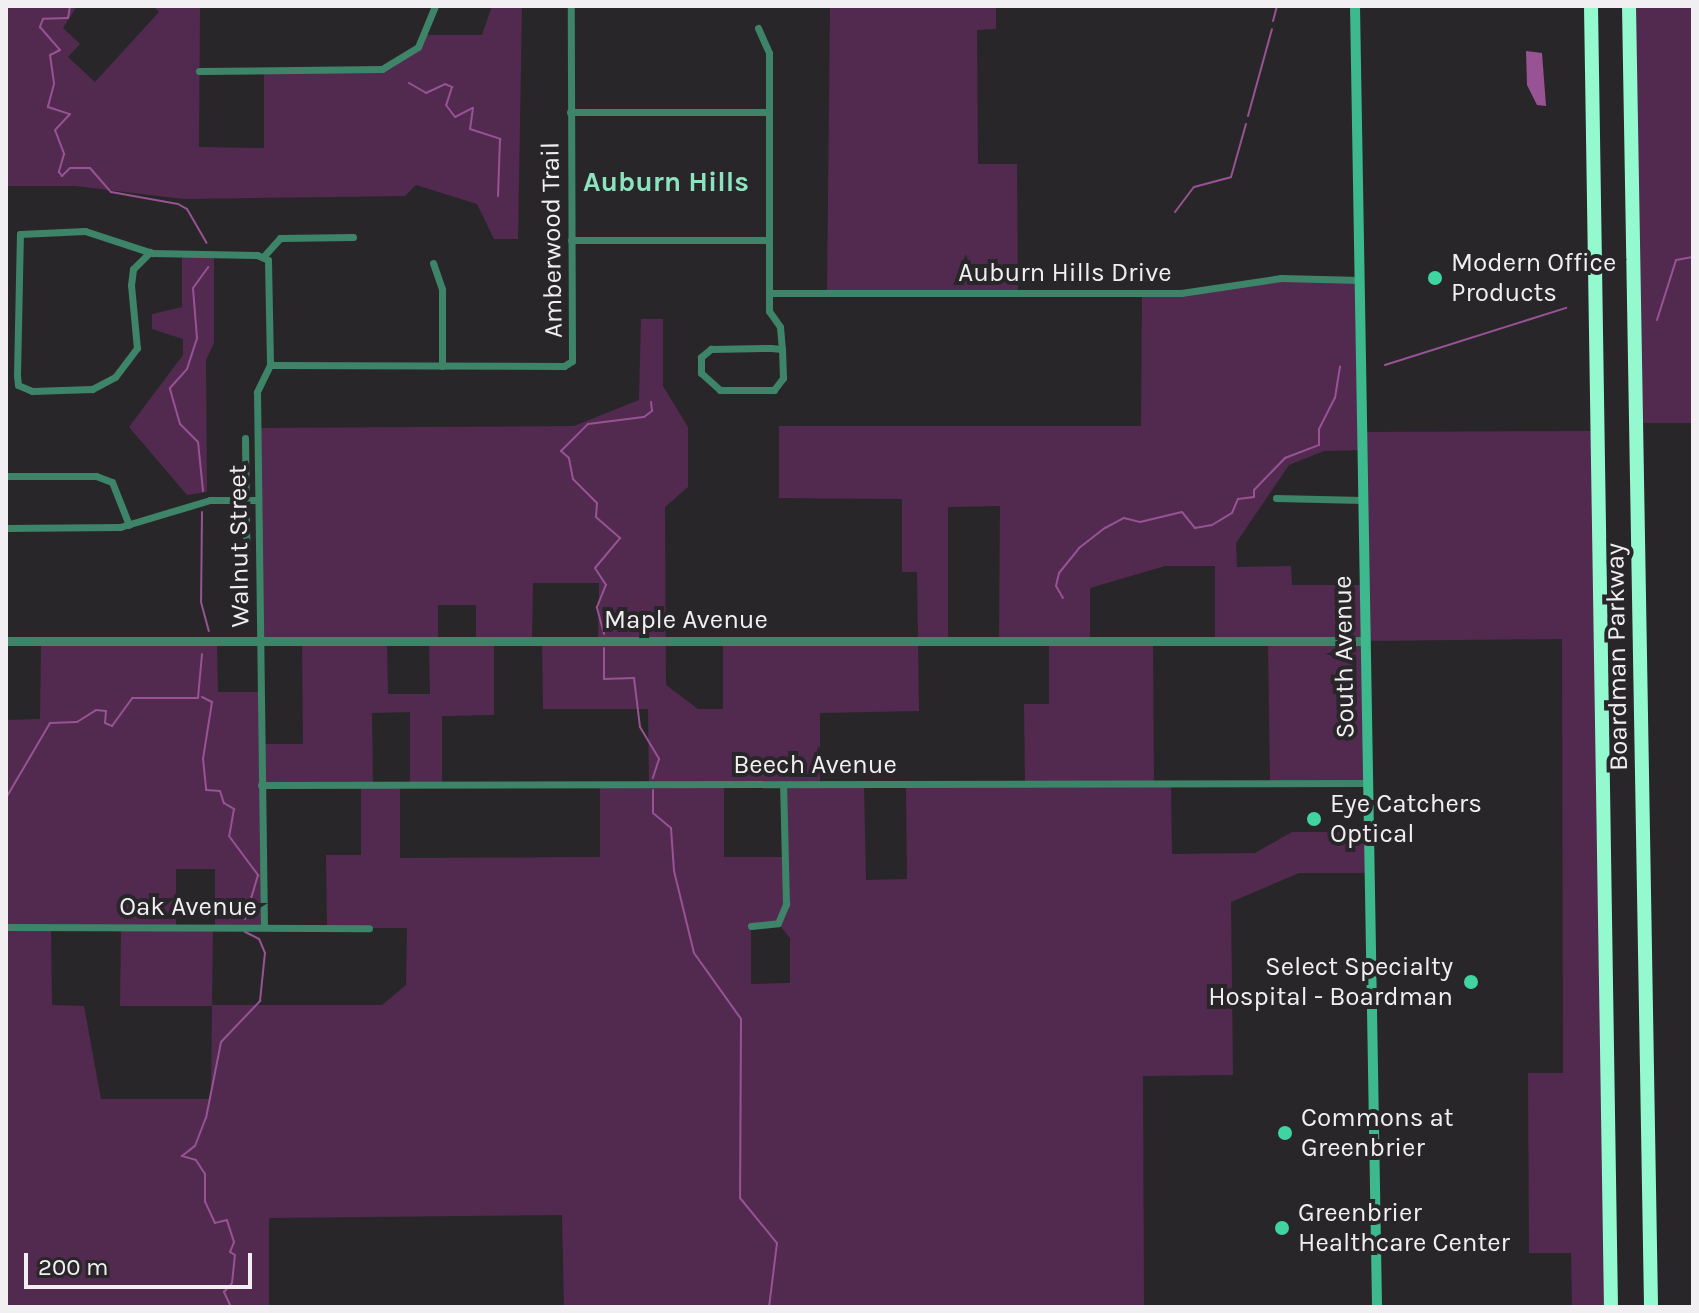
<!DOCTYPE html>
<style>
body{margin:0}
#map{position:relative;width:1699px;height:1313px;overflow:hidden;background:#292629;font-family:Karla,sans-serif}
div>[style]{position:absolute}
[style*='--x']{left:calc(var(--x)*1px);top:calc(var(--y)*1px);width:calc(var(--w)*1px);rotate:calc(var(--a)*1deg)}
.green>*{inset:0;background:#522a50}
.water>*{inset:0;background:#975394}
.stream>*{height:2px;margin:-1px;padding:0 1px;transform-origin:1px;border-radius:1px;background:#975394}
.minor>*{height:7px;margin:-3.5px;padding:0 3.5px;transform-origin:3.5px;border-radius:3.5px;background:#3e8469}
.tertiary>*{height:9px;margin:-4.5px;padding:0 4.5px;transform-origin:4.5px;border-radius:4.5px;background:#3e8469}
.secondary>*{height:10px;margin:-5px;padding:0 5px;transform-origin:5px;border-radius:5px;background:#3db98d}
.motorway>*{height:14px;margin:-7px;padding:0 7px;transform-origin:7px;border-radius:7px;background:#95f9cf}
.dots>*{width:22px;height:22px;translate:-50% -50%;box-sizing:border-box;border:4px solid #292629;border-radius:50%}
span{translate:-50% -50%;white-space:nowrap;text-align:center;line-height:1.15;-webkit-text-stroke:8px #292629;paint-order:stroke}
.street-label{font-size:26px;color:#f1eff1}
.poi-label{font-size:26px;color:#f1eff1}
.left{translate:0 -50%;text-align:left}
.right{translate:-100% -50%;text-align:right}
.neighbourhood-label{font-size:28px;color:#8ce4bf;font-weight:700}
.frame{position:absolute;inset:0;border:8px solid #f1eff1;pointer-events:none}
.scale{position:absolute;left:24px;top:1253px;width:228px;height:36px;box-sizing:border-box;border:4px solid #f1eff1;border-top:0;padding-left:10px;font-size:24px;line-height:28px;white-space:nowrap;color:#f1eff1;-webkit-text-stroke:6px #292629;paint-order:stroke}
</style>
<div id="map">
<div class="green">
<i style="clip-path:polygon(6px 6px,77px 6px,63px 28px,80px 44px,68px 57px,95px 82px,159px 12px,153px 6px,200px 6px,199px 147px,264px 148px,264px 71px,390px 67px,408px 57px,427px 35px,482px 35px,492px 6px,522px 6px,518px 239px,494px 239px,477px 204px,416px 185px,405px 196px,183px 199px,75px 186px,6px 186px)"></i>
<i style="clip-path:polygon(830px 6px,996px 6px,996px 29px,977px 30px,978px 164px,1017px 164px,1018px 293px,827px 294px)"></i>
<i style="clip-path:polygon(1629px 6px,1693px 6px,1693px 423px,1636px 423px)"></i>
<i style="clip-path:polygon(182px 254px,214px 255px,214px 343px,206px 360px,207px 492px,187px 495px,129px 427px,183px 355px,183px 339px,152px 329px,152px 314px,182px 307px)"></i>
<i style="clip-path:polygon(evenodd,1281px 278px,1360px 280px,1362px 432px,1597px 431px,1611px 1307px,1572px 1307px,1571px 1253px,1529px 1253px,1528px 1073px,1563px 1073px,1562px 639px,1366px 641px,1368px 783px,1270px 783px,1268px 642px,1215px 641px,1215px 566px,1165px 566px,1090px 588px,1090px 641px,1153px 641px,1154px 783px,1171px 784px,1172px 854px,1255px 853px,1292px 832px,1368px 832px,1369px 873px,1299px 873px,1231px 902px,1233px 1075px,1143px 1076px,1144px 1307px,564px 1307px,562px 1215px,269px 1218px,269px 1307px,6px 1307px,6px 720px,40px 719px,41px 642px,217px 642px,218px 692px,261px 692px,261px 744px,303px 744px,302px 643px,260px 642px,257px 428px,574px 426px,639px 400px,641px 319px,663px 319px,663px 386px,688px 427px,688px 487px,665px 507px,666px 685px,698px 709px,723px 709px,723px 642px,918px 641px,917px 572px,902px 572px,902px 499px,779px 498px,779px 426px,1141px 426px,1142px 293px,1182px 293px,1281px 278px,1362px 450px,1364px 585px,1292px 585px,1291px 566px,1237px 567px,1236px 543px,1289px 465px,1324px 451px,1362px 450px,1281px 278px,1000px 506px,999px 642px,1049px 642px,1049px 704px,1024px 704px,1025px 784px,906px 785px,907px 879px,866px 880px,864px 785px,820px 784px,820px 713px,919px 711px,918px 642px,948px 642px,948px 507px,1000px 506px,1281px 278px,533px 583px,599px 583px,598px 642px,542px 642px,543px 709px,648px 709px,649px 785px,600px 785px,600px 857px,400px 858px,400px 786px,373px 785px,372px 713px,410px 712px,410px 786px,442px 786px,442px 716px,494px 715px,494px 643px,532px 642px,533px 583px,1281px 278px,438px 605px,476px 605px,476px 642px,438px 642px,438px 605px,1281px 278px,387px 642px,429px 642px,430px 694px,388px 694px,387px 642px,1281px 278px,262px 785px,361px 786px,361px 855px,326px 855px,327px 928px,407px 928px,406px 985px,382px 1005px,212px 1005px,213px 927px,176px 927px,176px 869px,215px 869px,215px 927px,264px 927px,262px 785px,1281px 278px,724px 785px,783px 785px,786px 857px,724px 857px,724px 785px,1281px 278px,778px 923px,790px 938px,790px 983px,751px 984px,751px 926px,778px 923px,1281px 278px,51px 927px,121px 927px,120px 1006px,212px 1006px,211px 1099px,101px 1099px,84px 1006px,52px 1005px,51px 927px)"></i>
</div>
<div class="water">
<i style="clip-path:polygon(1526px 51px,1542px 53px,1546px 106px,1537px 105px,1527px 85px)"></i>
</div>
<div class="stream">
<i style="--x:70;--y:6;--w:12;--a:99"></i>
<i style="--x:68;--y:18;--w:25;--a:178"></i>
<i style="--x:43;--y:19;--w:9;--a:111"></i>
<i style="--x:40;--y:27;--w:30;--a:49"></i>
<i style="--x:60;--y:50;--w:11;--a:153"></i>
<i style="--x:50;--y:55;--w:29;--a:82"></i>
<i style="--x:54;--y:84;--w:24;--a:105"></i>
<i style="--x:48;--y:107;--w:23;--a:18"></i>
<i style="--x:70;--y:114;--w:22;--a:133"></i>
<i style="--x:55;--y:130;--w:26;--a:69"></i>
<i style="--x:64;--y:154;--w:19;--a:106"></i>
<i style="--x:59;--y:172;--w:5;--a:53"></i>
<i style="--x:62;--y:176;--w:11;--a:-45"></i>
<i style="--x:70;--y:168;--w:20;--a:0"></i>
<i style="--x:90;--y:168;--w:32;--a:49"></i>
<i style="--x:111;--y:192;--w:68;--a:10.2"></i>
<i style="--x:178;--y:204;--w:10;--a:29"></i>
<i style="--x:187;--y:209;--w:39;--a:60"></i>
<i style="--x:1273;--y:21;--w:16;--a:-75"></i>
<i style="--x:409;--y:83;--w:20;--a:30"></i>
<i style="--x:426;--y:93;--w:21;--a:-25"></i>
<i style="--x:445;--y:84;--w:8;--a:23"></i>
<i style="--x:452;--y:87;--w:19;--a:108"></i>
<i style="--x:446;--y:105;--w:15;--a:53"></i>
<i style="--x:455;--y:117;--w:20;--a:-27"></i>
<i style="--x:473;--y:108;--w:21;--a:98"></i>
<i style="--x:470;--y:129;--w:32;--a:18"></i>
<i style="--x:500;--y:139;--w:57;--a:92"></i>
<i style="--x:1248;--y:116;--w:90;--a:-74.6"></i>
<i style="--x:1175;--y:212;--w:31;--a:-53"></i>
<i style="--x:1194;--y:187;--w:38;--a:-15"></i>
<i style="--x:1231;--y:177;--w:55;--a:-74.2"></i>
<i style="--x:1657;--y:320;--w:63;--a:-72.4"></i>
<i style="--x:1676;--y:260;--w:17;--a:-10"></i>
<i style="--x:1385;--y:365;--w:190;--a:-17.5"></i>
<i style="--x:203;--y:491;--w:49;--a:-95.8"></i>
<i style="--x:198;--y:442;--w:25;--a:-135"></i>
<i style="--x:180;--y:424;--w:37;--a:-106"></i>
<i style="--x:170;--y:388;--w:25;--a:-48"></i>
<i style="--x:187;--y:369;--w:33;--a:-72"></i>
<i style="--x:197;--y:338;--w:50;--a:-94.6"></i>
<i style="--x:193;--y:288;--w:26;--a:-54"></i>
<i style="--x:202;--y:512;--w:90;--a:90.6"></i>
<i style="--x:201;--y:602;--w:30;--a:75"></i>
<i style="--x:1063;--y:598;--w:14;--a:-120"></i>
<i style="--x:1056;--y:586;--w:13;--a:-77"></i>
<i style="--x:1059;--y:573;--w:32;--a:-51"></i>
<i style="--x:1079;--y:548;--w:33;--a:-38"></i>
<i style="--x:1105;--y:528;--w:21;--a:-28"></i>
<i style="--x:1124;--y:518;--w:16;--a:14"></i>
<i style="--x:1140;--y:522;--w:43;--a:-13.4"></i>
<i style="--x:1182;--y:512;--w:21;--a:51"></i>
<i style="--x:1195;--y:528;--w:17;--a:-10"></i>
<i style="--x:1212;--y:525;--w:23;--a:-31"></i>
<i style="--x:1232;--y:513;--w:15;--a:-67"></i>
<i style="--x:1238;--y:499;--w:16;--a:-7"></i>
<i style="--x:1254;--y:497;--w:7;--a:-90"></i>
<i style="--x:1254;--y:490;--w:45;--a:-45.9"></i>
<i style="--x:1285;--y:458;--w:36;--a:-21"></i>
<i style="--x:1319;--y:445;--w:16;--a:-90"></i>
<i style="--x:1319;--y:429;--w:35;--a:-63"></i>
<i style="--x:1335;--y:398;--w:32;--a:-81"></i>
<i style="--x:604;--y:634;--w:28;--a:-105"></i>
<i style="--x:597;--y:607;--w:24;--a:-68"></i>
<i style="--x:606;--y:585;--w:20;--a:-123"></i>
<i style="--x:595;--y:568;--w:39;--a:-50"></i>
<i style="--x:620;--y:538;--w:32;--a:-139"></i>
<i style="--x:596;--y:517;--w:14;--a:-86"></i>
<i style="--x:597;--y:503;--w:34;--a:-135"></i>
<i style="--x:573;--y:479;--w:21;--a:-101"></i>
<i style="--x:569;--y:458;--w:11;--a:-139"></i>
<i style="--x:561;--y:451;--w:38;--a:-45"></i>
<i style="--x:588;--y:424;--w:56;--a:-7.1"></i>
<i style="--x:644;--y:417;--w:10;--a:-37"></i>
<i style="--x:652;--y:411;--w:9;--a:-96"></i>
<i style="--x:604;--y:648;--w:31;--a:90"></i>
<i style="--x:604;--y:679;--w:30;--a:-2"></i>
<i style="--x:634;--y:678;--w:49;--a:83"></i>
<i style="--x:640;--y:727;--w:37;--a:59"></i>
<i style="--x:659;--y:759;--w:20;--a:108"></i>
<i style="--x:202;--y:697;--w:11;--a:27"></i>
<i style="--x:212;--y:702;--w:58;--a:99"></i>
<i style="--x:203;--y:759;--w:31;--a:84"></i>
<i style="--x:206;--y:790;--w:14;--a:4"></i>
<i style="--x:220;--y:791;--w:13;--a:72"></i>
<i style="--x:224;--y:803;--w:12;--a:31"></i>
<i style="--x:234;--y:809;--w:27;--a:100"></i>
<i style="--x:229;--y:836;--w:49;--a:53.4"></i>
<i style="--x:258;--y:875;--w:46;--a:106.5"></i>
<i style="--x:653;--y:790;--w:23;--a:90"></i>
<i style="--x:653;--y:813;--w:23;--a:40"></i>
<i style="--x:671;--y:828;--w:43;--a:86"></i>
<i style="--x:674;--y:871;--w:84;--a:76.3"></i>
<i style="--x:694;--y:953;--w:81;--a:54.5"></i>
<i style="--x:741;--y:1019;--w:179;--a:90.3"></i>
<i style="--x:740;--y:1198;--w:58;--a:50.6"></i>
<i style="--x:777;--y:1243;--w:64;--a:97.1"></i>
<i style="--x:6;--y:798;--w:87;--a:-59.6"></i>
<i style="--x:50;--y:723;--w:27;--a:-2"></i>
<i style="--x:77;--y:722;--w:22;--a:-32"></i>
<i style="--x:96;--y:710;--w:10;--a:6"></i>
<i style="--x:106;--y:711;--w:12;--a:95"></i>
<i style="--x:105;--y:723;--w:8;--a:23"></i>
<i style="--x:112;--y:726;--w:34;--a:-54"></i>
<i style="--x:132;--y:698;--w:66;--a:0"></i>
<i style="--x:198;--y:698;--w:44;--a:-84.8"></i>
<i style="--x:231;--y:1307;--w:17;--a:-115"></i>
<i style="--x:224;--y:1292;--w:12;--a:-48"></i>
<i style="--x:232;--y:1283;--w:28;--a:-84"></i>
<i style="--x:235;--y:1255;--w:6;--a:-149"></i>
<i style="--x:230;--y:1252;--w:11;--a:-68"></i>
<i style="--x:234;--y:1242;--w:23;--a:-108"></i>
<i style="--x:227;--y:1220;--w:12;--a:166"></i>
<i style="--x:215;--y:1223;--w:23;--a:-115"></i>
<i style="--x:205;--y:1202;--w:28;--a:-90"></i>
<i style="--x:205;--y:1174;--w:17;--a:-123"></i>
<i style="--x:196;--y:1160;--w:15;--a:-164"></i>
<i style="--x:182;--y:1156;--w:16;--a:-38"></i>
<i style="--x:195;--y:1146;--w:30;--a:-69"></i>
<i style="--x:206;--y:1118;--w:77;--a:-78.8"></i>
<i style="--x:221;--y:1042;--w:57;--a:-46.4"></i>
<i style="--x:260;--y:1001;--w:48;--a:-84.1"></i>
<i style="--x:265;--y:953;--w:15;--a:-113"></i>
<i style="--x:259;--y:939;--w:16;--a:-153"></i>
</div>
<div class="minor">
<i style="--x:758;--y:28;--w:27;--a:66"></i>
<i style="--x:769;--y:53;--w:258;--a:90"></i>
<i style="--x:769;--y:311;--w:19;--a:55"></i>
<i style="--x:780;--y:327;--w:22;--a:85"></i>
<i style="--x:199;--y:71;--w:183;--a:-0.6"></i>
<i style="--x:382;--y:69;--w:42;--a:-31.4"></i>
<i style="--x:418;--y:47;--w:44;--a:-67.5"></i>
<i style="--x:570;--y:112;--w:199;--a:0"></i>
<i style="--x:571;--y:240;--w:198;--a:0"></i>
<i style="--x:150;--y:252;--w:24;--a:135"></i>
<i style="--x:133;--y:269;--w:16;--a:97"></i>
<i style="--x:131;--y:285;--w:63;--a:84.6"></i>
<i style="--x:137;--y:348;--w:36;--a:127"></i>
<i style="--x:115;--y:377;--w:26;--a:152"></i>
<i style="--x:92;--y:389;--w:60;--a:178.1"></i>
<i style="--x:32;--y:391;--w:15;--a:-157"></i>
<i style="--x:18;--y:385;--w:10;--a:-96"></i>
<i style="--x:17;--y:375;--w:141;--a:-88.8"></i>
<i style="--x:20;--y:234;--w:65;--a:-2.6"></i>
<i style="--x:85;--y:231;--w:71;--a:18.2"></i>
<i style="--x:152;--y:253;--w:105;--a:1.1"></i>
<i style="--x:257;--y:255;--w:12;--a:24"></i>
<i style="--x:268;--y:260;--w:105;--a:88.9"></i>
<i style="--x:270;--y:365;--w:30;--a:116"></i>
<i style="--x:257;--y:392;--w:535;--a:89.25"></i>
<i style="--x:263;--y:257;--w:25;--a:-48"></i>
<i style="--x:280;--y:238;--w:73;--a:-0.8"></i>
<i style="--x:433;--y:263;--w:28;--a:71"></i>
<i style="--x:442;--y:289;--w:77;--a:90"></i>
<i style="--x:769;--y:293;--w:412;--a:0"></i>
<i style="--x:1181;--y:293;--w:101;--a:-8.5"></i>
<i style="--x:1281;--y:278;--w:79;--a:1.5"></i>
<i style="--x:771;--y:348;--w:11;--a:5"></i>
<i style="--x:782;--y:349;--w:29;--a:88"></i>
<i style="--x:783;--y:378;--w:15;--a:127"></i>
<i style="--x:774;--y:390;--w:54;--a:180"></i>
<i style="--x:720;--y:390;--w:25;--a:-138"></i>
<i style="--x:701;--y:373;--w:16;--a:-90"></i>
<i style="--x:701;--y:357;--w:13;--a:-39"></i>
<i style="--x:711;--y:349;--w:60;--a:-1"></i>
<i style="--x:270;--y:365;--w:294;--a:0.2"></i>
<i style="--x:564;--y:366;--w:9;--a:-32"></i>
<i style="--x:572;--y:361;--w:355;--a:-90.2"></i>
<i style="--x:245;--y:438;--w:159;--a:89.3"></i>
<i style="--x:6;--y:476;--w:90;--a:0"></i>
<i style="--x:96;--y:476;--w:17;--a:21"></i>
<i style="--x:112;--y:482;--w:46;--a:68.4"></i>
<i style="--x:1276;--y:498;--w:87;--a:1.3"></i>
<i style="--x:6;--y:528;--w:114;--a:-0.5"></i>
<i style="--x:120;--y:527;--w:94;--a:-16.7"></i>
<i style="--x:210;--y:500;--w:48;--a:0"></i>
<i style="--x:261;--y:785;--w:1107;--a:-0.1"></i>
<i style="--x:751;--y:926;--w:27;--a:-6"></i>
<i style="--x:778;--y:923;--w:21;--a:-67"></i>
<i style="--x:786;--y:904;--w:119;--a:-91.4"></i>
<i style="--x:6;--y:927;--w:363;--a:0.2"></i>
</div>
<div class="tertiary">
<i style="--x:6;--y:641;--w:1359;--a:0"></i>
</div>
<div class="secondary">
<i style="--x:1355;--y:6;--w:1301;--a:89.03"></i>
</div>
<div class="motorway">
<i style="--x:1591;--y:6;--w:1301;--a:89.12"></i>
<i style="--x:1629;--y:6;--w:1301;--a:89.03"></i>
</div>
<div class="dots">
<i style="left:1435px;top:278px;background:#40d4a1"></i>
<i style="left:1314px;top:819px;background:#40d4a1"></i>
<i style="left:1471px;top:982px;background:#40d4a1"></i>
<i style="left:1285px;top:1133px;background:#40d4a1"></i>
<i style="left:1282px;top:1228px;background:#40d4a1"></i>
</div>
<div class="street-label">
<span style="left:552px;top:240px;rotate:-91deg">Amberwood Trail</span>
<span style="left:1065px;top:273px">Auburn Hills Drive</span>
<span style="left:239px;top:546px;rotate:-91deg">Walnut Street</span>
<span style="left:686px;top:620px">Maple Avenue</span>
<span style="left:1344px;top:657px;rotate:-91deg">South Avenue</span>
<span style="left:1617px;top:657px;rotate:-91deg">Boardman Parkway</span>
<span style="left:815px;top:765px">Beech Avenue</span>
<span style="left:188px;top:907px">Oak Avenue</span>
</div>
<div class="poi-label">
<span class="left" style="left:1451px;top:278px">Modern Office<br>Products</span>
<span class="left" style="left:1330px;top:819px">Eye Catchers<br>Optical</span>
<span class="right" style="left:1453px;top:982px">Select Specialty<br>Hospital - Boardman</span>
<span class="left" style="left:1301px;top:1133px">Commons at<br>Greenbrier</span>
<span class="left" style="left:1298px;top:1228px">Greenbrier<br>Healthcare Center</span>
</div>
<div class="neighbourhood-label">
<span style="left:666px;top:182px">Auburn Hills</span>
</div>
<div class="frame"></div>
<div class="scale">200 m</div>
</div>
